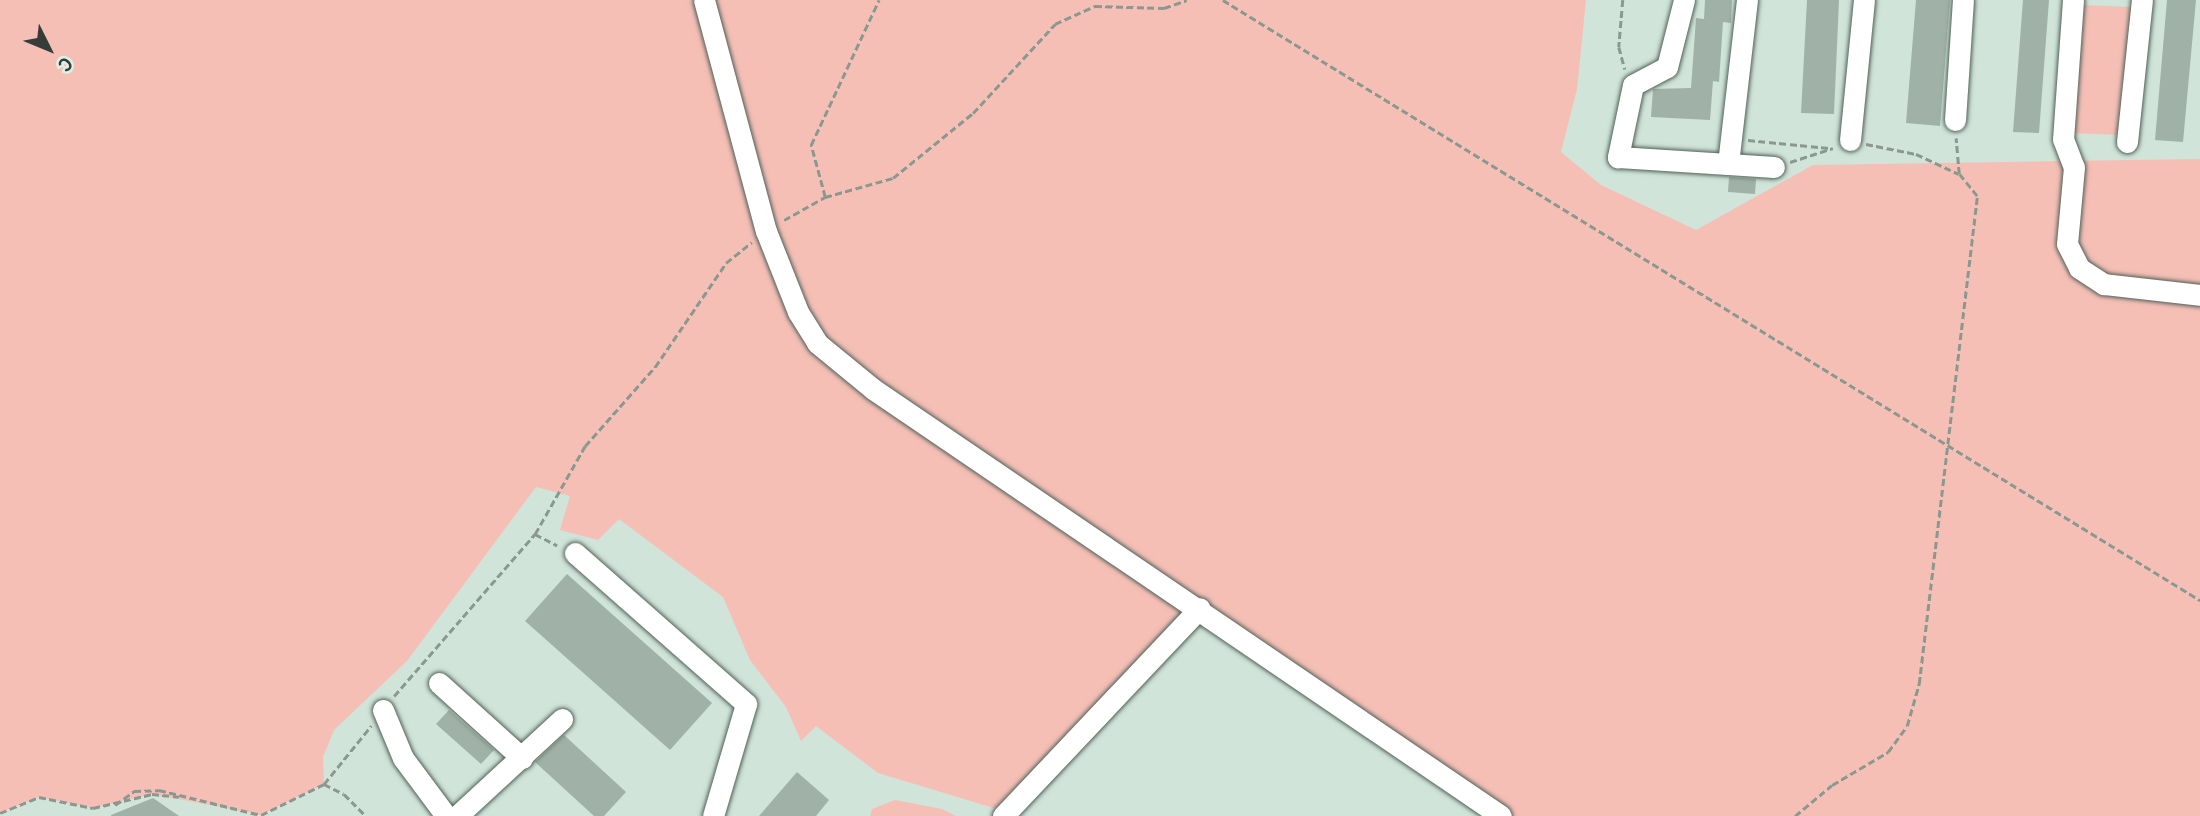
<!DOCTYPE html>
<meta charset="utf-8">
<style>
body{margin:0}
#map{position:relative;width:2200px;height:816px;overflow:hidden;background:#d0e4d9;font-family:Overpass,sans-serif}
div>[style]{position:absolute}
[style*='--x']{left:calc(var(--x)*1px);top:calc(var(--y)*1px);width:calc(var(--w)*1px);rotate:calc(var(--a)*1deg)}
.green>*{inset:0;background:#f5bfb6}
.building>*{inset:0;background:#a0b2a8}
.path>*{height:2.5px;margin-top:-1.25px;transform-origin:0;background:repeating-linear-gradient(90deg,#8a9890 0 7px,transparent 0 10.5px)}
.roads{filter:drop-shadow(0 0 2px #506158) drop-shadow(0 0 2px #506158)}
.minor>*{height:21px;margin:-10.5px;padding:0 10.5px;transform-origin:10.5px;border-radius:10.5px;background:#fff}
span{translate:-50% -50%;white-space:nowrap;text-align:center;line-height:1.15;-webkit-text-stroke:7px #ddf1e6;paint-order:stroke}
.north{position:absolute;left:14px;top:14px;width:70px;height:70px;-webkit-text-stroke:5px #ddf1e6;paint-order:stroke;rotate:133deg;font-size:19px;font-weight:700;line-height:28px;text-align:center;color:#363d39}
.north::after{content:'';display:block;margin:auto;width:24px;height:32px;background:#363d39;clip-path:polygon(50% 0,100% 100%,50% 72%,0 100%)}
</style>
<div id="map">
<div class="green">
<i style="clip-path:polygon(0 0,1586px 0,1577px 89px,1561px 152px,1601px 185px,1696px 230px,1813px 165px,2200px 159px,2200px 816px,1501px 816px,1200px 608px,1007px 812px,878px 773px,816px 726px,801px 741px,786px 707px,750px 660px,723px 597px,619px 519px,598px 540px,560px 530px,570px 496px,536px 487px,407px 661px,334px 730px,323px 757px,324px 784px,261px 815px,152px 794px,93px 808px,39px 797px,0 813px)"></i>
<i style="clip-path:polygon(2081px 5px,2133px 7px,2121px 135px,2068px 133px)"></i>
<i style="clip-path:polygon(895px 800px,942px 809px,956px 816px,870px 816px,872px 809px)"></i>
</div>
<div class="building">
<i style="clip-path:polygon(1705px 0,1732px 0,1731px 23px,1723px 22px,1719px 82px,1713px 81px,1710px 120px,1651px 117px,1653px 89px,1691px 88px,1696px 18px,1704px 19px)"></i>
<i style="clip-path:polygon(1807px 0,1839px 0,1834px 114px,1801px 113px)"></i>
<i style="clip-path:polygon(1916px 0,1950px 0,1940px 126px,1906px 123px)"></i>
<i style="clip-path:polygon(2023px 0,2049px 0,2039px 133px,2013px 132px)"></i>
<i style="clip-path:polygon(2167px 0,2196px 0,2183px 142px,2155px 140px)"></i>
<i style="clip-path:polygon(1729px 177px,1756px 179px,1755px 194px,1728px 192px)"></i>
<i style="clip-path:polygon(567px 574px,712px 703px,670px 750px,525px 621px)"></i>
<i style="clip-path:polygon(449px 710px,494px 750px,481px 764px,436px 724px)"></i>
<i style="clip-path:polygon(564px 735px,626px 792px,604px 816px,594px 816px,535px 762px)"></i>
<i style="clip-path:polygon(797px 772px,829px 800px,816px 816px,759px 816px)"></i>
<i style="clip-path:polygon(153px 798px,179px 816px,111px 816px,111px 815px)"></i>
</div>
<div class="path">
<i style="--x:1223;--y:0;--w:1147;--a:31.56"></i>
<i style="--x:1623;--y:0;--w:47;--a:94.9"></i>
<i style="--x:1619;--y:47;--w:23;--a:75"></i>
<i style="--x:1748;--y:140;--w:81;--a:5.6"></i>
<i style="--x:1866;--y:144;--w:51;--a:11.3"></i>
<i style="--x:1916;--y:154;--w:47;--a:24.9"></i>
<i style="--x:1790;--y:162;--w:45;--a:-18"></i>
<i style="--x:825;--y:197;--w:71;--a:-15.6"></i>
<i style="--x:893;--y:178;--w:103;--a:-39.1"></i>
<i style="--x:973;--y:113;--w:121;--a:-47.3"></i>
<i style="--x:1055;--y:24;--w:44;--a:-24.2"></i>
<i style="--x:1095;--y:6;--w:69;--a:1.7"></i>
<i style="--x:1164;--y:8;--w:24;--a:-19"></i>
<i style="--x:784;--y:220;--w:47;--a:-29.3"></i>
<i style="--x:825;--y:197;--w:54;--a:-105.1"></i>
<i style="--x:811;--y:145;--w:160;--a:-64.9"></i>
<i style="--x:535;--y:534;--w:25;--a:27"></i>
<i style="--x:394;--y:696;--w:215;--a:-49"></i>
<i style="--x:535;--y:534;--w:101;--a:-60.4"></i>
<i style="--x:585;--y:446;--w:106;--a:-48.5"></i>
<i style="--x:655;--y:367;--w:126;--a:-55.7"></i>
<i style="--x:726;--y:263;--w:33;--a:-39"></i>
<i style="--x:324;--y:784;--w:22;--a:27"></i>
<i style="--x:344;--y:794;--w:31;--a:45"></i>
<i style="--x:115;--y:805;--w:24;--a:-36"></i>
<i style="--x:134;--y:791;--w:25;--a:-2"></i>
<i style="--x:159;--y:790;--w:105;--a:13.8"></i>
<i style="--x:261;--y:815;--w:70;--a:-26.2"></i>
<i style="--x:324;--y:784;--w:75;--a:-51"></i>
<i style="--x:0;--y:813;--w:42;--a:-22.3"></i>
<i style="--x:39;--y:797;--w:55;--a:11.5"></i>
<i style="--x:93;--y:808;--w:61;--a:-13.3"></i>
<i style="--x:152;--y:794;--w:27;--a:6"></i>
<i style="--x:1795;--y:816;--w:48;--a:-40"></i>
<i style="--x:1832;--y:785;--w:65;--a:-30.5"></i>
<i style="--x:1888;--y:752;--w:32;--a:-54"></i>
<i style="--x:1907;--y:726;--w:44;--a:-74.1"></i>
<i style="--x:1919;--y:684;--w:491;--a:-83.2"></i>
<i style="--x:1977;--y:196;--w:28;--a:-129"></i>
<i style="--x:1959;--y:174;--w:36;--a:-95"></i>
</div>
<div class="roads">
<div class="minor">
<i style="--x:704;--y:0;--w:239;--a:75"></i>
<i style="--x:766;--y:231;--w:87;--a:68.4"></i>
<i style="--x:798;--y:312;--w:36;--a:58"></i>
<i style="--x:817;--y:343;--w:72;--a:39.4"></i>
<i style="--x:873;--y:389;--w:759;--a:34.21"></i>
<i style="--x:1684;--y:0;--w:69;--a:104.2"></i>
<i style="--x:1667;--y:67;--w:38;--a:152"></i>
<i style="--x:1633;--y:85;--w:74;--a:101.8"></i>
<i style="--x:1618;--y:157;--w:110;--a:3.6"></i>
<i style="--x:1728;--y:164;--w:165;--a:-83.4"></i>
<i style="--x:2073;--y:0;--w:139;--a:94.1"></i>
<i style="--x:2063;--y:139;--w:30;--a:69"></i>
<i style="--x:2074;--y:167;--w:77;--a:95.2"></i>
<i style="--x:2067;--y:244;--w:27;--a:63"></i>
<i style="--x:2079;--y:268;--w:30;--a:33"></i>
<i style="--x:2104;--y:284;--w:97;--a:6.5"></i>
<i style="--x:1955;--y:120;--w:120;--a:-86.2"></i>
<i style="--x:1850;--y:140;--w:141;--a:-84.3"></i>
<i style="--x:2127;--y:142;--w:143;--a:-84"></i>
<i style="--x:1728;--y:164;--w:46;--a:3.7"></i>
<i style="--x:575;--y:553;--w:228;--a:41.4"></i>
<i style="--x:746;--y:704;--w:117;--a:106.4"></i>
<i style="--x:439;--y:683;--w:112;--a:42.1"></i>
<i style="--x:383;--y:710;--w:52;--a:67.4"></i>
<i style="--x:403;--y:758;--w:72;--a:53.4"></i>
<i style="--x:457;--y:816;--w:143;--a:-42.7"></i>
<i style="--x:1003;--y:816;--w:286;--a:-46.6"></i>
</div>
</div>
<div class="north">С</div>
</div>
